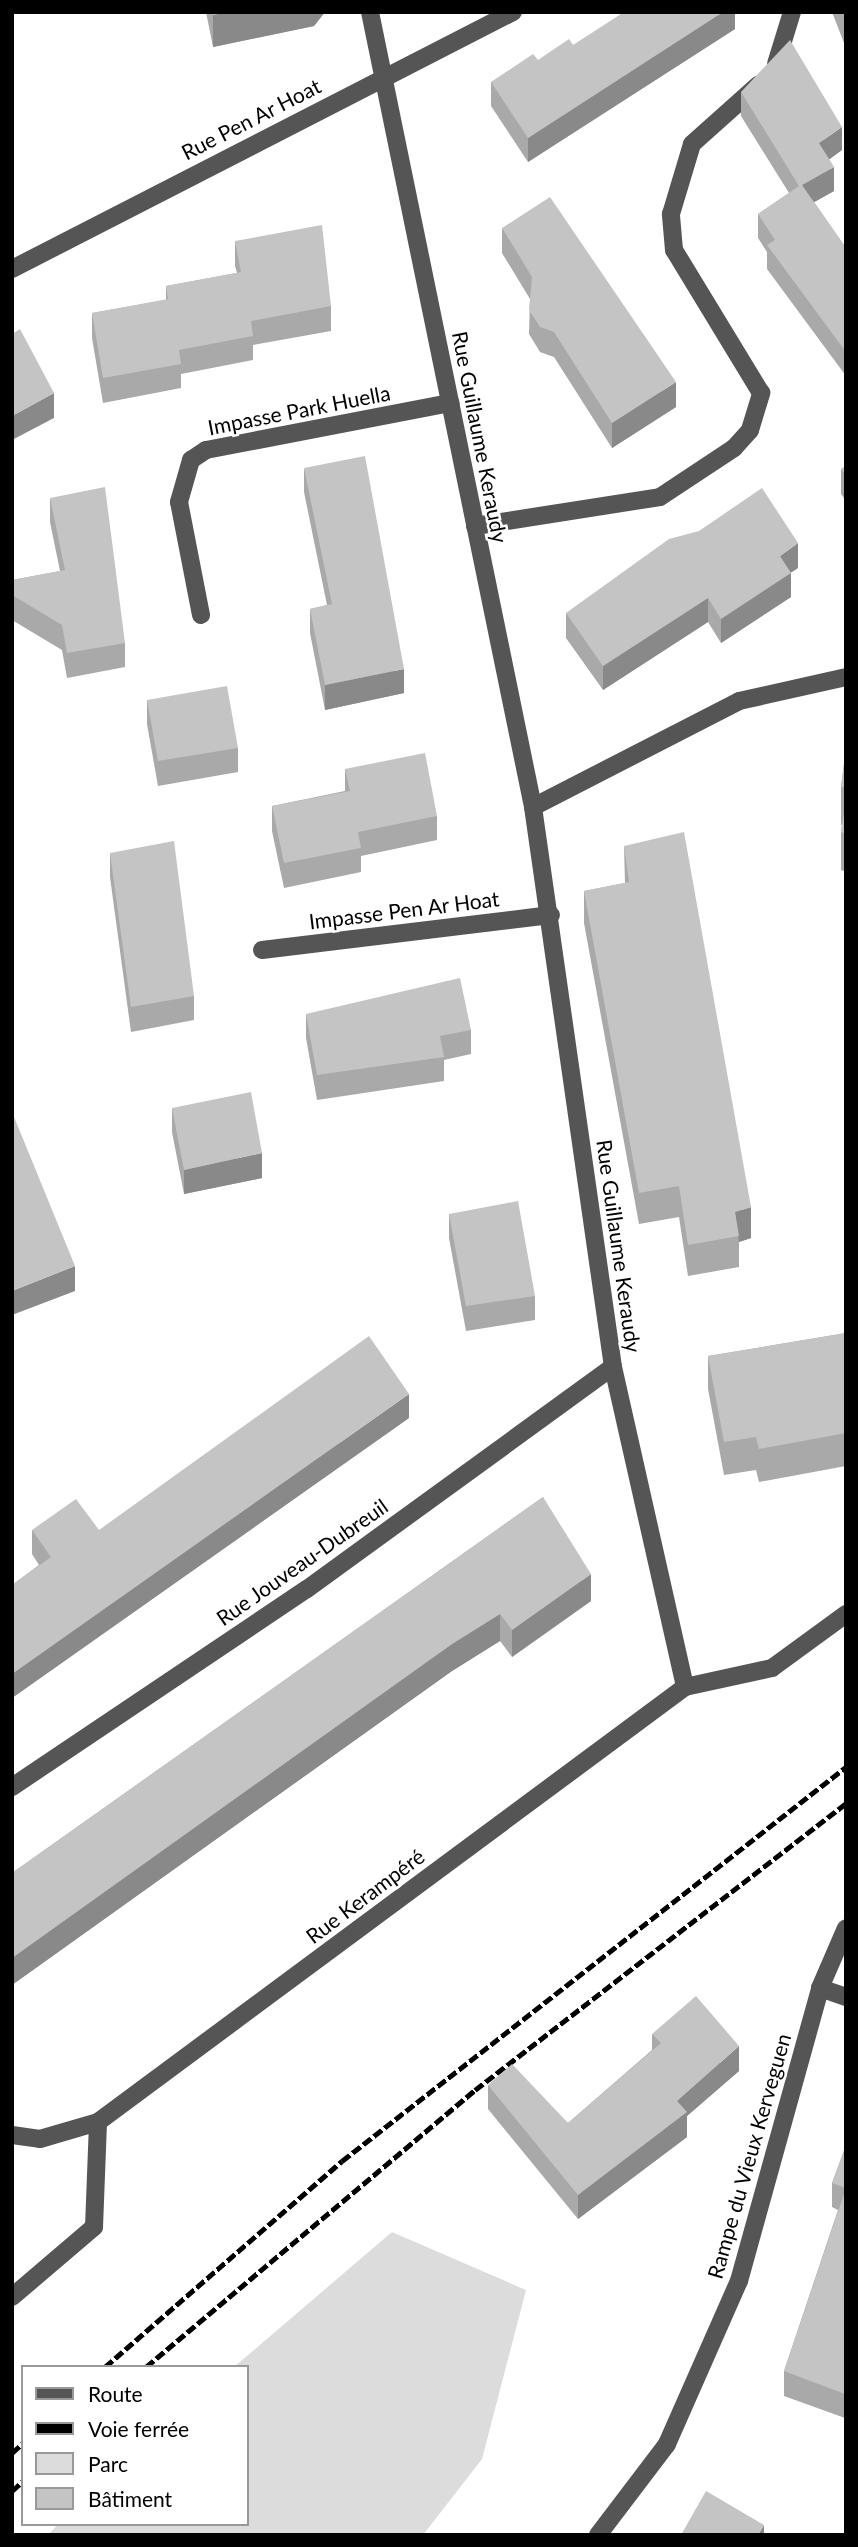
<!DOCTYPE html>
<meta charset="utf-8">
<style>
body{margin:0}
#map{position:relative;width:858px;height:2547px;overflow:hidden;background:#fff;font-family:Lato,sans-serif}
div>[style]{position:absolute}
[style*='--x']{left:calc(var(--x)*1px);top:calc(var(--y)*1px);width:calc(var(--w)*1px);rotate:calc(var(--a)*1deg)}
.green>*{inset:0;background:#dcdcdc}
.minor>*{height:18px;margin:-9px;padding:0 9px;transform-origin:9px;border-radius:9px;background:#555}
.rail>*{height:5px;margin-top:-2.5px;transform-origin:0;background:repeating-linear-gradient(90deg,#000 0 10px,transparent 0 13.5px)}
.wall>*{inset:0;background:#a9a9a9}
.shaded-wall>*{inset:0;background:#898989}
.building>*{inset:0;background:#c4c4c4}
span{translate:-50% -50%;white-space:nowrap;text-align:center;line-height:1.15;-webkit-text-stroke:5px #fff;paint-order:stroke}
.street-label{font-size:21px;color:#000}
.frame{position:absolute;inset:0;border:14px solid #000;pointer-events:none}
.legend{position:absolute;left:21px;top:2365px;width:228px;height:161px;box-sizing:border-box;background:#fff;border:2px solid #999;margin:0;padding:9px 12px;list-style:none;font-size:21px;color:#000}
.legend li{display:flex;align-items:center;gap:14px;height:35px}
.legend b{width:35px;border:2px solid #999}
</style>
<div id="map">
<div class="green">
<i style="clip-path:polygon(392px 2232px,526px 2290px,482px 2459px,423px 2535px,48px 2535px,58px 2524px,247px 2524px,247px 2367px,234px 2367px)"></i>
</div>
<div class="minor">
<i style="--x:370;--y:12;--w:812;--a:78.41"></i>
<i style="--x:533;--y:807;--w:566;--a:81.87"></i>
<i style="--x:613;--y:1367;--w:328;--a:77.3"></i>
<i style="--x:776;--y:64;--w:54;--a:-72.9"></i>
<i style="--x:12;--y:269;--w:563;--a:-27.16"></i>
<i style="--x:475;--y:526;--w:187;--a:-8.9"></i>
<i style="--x:660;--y:497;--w:89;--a:-33.5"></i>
<i style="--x:734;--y:448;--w:24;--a:-48"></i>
<i style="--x:750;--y:430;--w:39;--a:-73"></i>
<i style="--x:761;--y:393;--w:167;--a:-121.3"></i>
<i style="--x:674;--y:250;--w:36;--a:-95"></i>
<i style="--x:671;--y:214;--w:73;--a:-73.3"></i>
<i style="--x:692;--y:144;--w:89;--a:-41.8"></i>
<i style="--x:201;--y:615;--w:115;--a:-101"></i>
<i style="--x:179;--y:502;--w:44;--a:-74.1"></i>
<i style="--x:191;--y:460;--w:18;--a:-34"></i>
<i style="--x:206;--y:450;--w:249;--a:-10.9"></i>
<i style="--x:533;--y:807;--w:232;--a:-27.2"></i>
<i style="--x:739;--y:701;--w:110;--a:-12.6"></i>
<i style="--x:262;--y:950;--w:291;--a:-6.9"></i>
<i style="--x:12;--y:1787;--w:355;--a:-33.9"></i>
<i style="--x:307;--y:1589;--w:378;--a:-36"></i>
<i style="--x:820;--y:1988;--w:28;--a:19"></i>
<i style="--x:12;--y:2135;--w:28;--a:8"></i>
<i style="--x:40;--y:2139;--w:60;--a:-16.3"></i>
<i style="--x:98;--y:2122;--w:731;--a:-36.54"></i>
<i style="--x:685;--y:1687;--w:89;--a:-12.3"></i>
<i style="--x:772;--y:1668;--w:92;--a:-36.1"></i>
<i style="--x:12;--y:2297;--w:108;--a:-40.5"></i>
<i style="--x:94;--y:2227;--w:105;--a:-87.8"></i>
<i style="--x:598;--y:2535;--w:114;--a:-52.8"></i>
<i style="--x:667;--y:2444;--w:178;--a:-66.2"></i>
<i style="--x:739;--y:2281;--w:304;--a:-74.5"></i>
<i style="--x:820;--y:1988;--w:65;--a:-66.6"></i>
</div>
<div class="rail">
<i style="--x:105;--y:2367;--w:314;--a:-41"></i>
<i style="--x:342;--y:2161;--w:640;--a:-38.02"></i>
<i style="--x:146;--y:2367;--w:430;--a:-40.1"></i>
<i style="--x:475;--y:2090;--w:469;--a:-37.7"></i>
<i style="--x:12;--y:2453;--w:15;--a:-42"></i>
<i style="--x:12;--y:2491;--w:15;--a:-42"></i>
</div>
<div class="wall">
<i style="clip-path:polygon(206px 12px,325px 12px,314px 26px,213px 47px)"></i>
<i style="clip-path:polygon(735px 12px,735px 29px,528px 162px,491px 106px,491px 82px,573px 45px)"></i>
<i style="clip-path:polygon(832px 12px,846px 12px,846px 48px)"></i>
<i style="clip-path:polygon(741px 92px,842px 150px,829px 159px,834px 191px,814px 202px,846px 248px,846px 376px,767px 269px,767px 252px,758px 238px,758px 214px,789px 193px,741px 116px)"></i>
<i style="clip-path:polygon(502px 228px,676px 407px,612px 448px,554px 357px,540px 352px,529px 334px,530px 299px,502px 253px)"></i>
<i style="clip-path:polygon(235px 241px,331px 306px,331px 331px,253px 345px,253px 360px,181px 374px,181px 388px,103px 403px,92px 338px,92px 313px,166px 300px,166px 286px,237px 273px,235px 266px)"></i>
<i style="clip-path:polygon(846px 466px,846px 501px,841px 494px,841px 469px)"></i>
<i style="clip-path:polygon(304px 468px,404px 693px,325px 710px,310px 633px,310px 609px,327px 605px,304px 492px)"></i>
<i style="clip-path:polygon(50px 498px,125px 643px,125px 667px,67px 678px,62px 650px,12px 620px,12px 580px,60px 571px,50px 522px)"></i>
<i style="clip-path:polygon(798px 568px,791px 572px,791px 597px,721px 643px,708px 622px,603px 690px,566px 638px,566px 613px)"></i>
<i style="clip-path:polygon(147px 700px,238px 748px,238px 772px,158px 786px,147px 724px)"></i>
<i style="clip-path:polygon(846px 748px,846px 872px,841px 870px,841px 832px,842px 825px,841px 825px,841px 787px)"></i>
<i style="clip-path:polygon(345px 769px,437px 816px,437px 840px,361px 856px,361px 872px,284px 888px,272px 831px,272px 806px,345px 791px)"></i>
<i style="clip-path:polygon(624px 846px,751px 1238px,739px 1242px,739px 1267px,688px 1276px,679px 1217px,639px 1224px,584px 923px,584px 891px,625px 883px)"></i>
<i style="clip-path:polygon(110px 853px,194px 996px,194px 1020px,131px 1032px,110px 877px)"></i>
<i style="clip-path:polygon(306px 1014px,471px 1030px,471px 1054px,444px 1060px,444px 1081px,317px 1100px,306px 1038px)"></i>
<i style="clip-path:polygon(172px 1108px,262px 1178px,184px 1194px,172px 1132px)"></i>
<i style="clip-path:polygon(449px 1214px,535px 1296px,535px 1320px,466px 1331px,449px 1238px)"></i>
<i style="clip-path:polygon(846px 1333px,846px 1466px,759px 1482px,756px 1470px,724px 1475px,708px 1389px,708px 1356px)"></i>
<i style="clip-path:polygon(409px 1418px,12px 1698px,12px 1585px,39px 1565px,32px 1554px,32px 1530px,99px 1530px)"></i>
<i style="clip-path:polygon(543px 1497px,591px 1601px,512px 1657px,500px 1641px,452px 1671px,12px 1985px,12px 1873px)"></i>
<i style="clip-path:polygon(652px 2034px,739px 2071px,687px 2116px,687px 2137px,578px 2219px,488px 2109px,488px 2085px,568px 2123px,652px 2050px)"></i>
<i style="clip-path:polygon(846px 2145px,846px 2416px,845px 2418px,784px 2396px,784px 2371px,838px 2210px,832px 2207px,832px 2183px)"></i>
</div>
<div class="shaded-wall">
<i style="clip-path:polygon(228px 12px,325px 12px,314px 26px,213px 47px,213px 15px)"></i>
<i style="clip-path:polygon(723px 12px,735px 12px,735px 29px,528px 162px,528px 138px)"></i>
<i style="clip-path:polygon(842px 127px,842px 150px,819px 167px,819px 143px)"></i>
<i style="clip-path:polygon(834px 167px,834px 191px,802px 209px,802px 185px)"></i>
<i style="clip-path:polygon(676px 382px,676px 407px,612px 448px,612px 423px)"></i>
<i style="clip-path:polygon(54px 393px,54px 418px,12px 440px,12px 416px)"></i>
<i style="clip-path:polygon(798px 543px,798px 568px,789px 574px,791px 573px,791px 597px,721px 643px,721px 619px,780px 556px)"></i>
<i style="clip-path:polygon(708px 598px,708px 622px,603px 690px,603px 666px)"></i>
<i style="clip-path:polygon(404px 669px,404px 693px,325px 710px,325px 685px)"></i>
<i style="clip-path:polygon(262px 1153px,262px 1178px,184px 1194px,184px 1170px)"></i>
<i style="clip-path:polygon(751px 1207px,751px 1238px,739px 1242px,735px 1212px)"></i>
<i style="clip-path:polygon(75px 1266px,75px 1291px,12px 1315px,12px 1291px)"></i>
<i style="clip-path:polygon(409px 1394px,409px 1418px,12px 1698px,12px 1674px)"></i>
<i style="clip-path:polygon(591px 1574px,591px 1601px,512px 1657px,512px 1630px)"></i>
<i style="clip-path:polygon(500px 1614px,500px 1641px,452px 1671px,12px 1985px,12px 1958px,452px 1644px)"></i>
<i style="clip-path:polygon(739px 2046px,739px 2071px,687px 2116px,687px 2137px,578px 2219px,578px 2195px,677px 2101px)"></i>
<i style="clip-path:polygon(846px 2391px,846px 2416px,845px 2418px,845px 2394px)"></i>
<i style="clip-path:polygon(764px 2525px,764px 2535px,758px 2535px)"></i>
</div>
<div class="building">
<i style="clip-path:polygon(213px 12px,228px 12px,213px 15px)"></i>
<i style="clip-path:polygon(624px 12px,723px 12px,528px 138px,491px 82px,533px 54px,538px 60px,569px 39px,573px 45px)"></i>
<i style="clip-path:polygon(790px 40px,842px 127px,819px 143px,834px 167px,802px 185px,846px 248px,846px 352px,767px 245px,775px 240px,758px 214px,799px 186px,741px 92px)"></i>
<i style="clip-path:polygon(550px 197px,676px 382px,612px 423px,554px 332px,540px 327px,529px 310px,532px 277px,502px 228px)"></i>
<i style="clip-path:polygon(322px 225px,331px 306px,251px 321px,253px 336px,179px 350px,181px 364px,103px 378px,92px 313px,168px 299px,166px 286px,241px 272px,235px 241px)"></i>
<i style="clip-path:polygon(20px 329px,54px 393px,12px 416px,12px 334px)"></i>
<i style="clip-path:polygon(365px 456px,404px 669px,325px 685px,310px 609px,332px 604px,304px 468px)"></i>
<i style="clip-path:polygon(846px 466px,846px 476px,841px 469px)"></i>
<i style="clip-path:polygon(105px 487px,125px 643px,67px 653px,62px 625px,12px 595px,12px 580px,65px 570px,50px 498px)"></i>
<i style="clip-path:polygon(762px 488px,798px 543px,780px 556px,791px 573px,721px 619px,708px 598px,603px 666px,566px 613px,669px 539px,699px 531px)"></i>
<i style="clip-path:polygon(227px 686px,238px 748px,158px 761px,147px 700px)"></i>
<i style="clip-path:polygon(846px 748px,846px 787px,841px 787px)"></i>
<i style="clip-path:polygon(425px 753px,437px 816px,358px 832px,361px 848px,284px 863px,272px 806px,350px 791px,345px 769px)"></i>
<i style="clip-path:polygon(846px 799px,846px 834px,841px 832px)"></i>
<i style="clip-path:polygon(684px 832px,751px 1207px,735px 1212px,739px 1236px,688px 1245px,679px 1186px,639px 1193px,584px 891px,629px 882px,624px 846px)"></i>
<i style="clip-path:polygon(174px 841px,194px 996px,131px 1007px,110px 853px)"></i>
<i style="clip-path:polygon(460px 978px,471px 1030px,440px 1036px,444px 1057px,317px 1075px,306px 1014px)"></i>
<i style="clip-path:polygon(251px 1092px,262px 1153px,184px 1170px,172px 1108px)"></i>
<i style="clip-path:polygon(12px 1112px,75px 1266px,12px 1291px)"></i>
<i style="clip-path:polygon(518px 1201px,535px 1296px,466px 1306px,449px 1214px)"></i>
<i style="clip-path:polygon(846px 1333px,846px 1433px,759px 1449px,756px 1437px,724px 1442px,708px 1356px)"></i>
<i style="clip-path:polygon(369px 1336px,409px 1394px,12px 1674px,12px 1585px,51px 1557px,32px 1530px,76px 1499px,99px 1530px)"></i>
<i style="clip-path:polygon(543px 1497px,591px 1574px,512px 1630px,500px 1614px,452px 1644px,12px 1958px,12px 1873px)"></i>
<i style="clip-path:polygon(696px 1996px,739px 2046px,677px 2101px,687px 2112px,578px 2195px,488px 2085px,512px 2064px,568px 2123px,661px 2043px,652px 2034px)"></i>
<i style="clip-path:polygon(846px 2145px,846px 2391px,845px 2394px,784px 2371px,846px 2188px,832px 2183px)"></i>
<i style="clip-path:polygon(706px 2491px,764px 2525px,758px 2535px,681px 2535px)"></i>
</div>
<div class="street-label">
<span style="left:251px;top:119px;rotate:-27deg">Rue Pen Ar Hoat</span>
<span style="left:299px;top:410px;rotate:-11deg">Impasse Park Huella</span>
<span style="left:480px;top:437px;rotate:79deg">Rue Guillaume Keraudy</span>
<span style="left:404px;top:910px;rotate:-7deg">Impasse Pen Ar Hoat</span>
<span style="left:619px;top:1246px;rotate:82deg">Rue Guillaume Keraudy</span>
<span style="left:302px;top:1562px;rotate:-35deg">Rue Jouveau-Dubreuil</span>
<span style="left:365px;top:1896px;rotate:-37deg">Rue Kerampéré</span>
<span style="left:749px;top:2156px;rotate:-74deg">Rampe du Vieux Kerveguen</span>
</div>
<div class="frame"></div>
<ul class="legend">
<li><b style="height:9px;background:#555"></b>Route</li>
<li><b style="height:9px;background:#000"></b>Voie ferrée</li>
<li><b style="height:19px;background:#dcdcdc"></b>Parc</li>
<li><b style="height:19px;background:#c4c4c4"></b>Bâtiment</li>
</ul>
</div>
